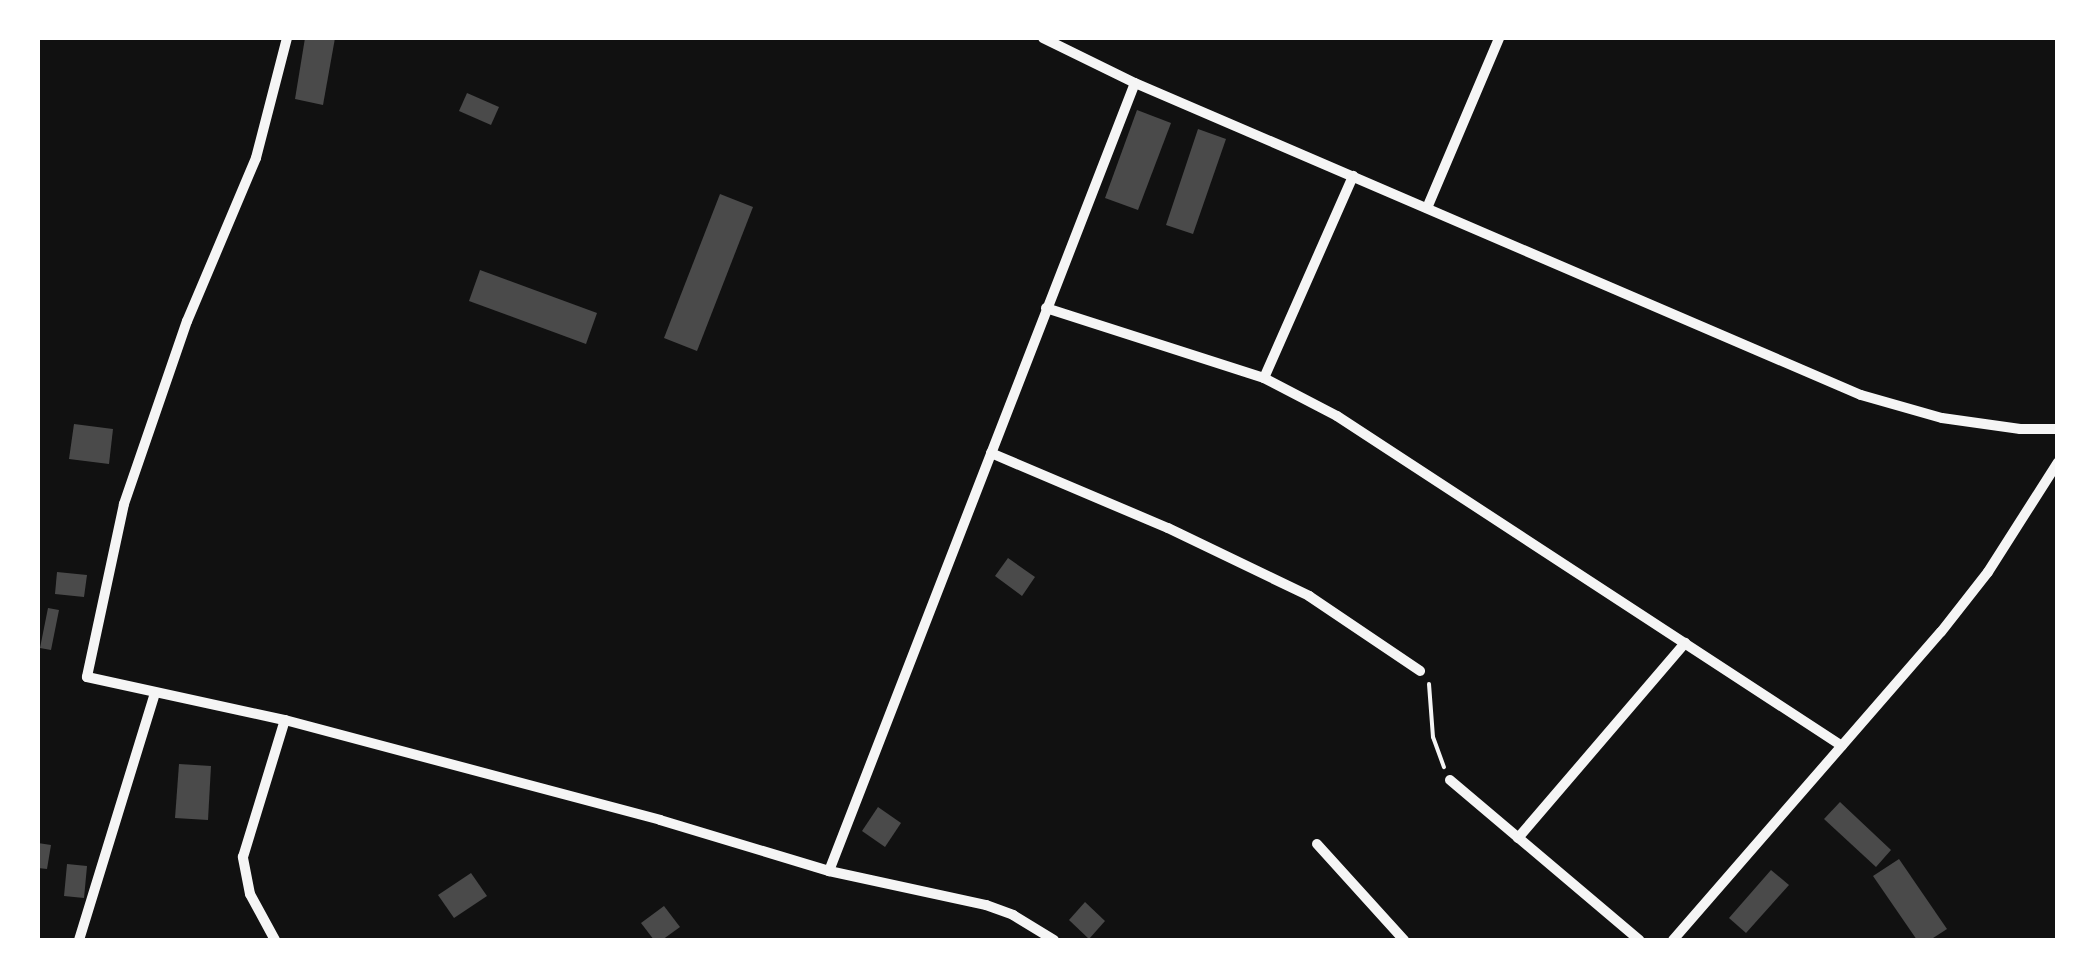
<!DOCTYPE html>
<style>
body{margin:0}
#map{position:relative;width:2095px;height:978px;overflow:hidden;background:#111;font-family:Helvetica,sans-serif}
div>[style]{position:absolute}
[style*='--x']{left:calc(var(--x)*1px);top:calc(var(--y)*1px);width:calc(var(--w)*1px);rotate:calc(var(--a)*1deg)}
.building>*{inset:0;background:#4a4a4a}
.path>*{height:4px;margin:-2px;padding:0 2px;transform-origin:2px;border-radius:2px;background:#f5f5f5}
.minor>*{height:10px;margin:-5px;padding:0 5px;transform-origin:5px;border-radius:5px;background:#f5f5f5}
span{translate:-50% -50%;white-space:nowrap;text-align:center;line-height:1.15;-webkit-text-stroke:8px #fff;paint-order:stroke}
.frame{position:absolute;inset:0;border:40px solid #fff;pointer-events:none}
</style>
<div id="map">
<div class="building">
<i style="clip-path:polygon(305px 38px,335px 38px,323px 105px,295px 99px)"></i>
<i style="clip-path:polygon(467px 93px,499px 107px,491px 125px,459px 111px)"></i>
<i style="clip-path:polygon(1137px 110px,1171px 123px,1138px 210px,1105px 198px)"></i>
<i style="clip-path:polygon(1198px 129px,1226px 139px,1193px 234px,1166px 225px)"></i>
<i style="clip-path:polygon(720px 194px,753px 207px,697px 351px,664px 338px)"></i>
<i style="clip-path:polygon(480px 270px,597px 313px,586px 344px,469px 301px)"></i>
<i style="clip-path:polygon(74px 424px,113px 429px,109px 464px,69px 459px)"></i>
<i style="clip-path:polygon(1008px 558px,1035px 577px,1022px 596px,995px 576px)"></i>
<i style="clip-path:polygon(57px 572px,87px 575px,84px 597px,55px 594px)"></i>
<i style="clip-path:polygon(48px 608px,59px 610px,51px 650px,40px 648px)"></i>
<i style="clip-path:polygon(179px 764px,211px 766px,208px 820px,175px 818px)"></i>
<i style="clip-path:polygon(1840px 802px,1891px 850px,1876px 867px,1824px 819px)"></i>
<i style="clip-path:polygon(878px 807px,901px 823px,885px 847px,862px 831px)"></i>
<i style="clip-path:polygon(38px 843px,51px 845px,47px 869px,38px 868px)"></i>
<i style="clip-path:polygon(1899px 859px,1947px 929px,1930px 940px,1917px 940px,1873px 876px)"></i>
<i style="clip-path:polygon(67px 864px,87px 866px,84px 898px,64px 896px)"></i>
<i style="clip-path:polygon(1771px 870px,1789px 885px,1746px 933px,1729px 918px)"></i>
<i style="clip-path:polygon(471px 873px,487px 896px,454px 918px,438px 895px)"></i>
<i style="clip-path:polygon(1085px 902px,1105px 921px,1089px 939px,1069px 920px)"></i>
<i style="clip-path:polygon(664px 906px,680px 927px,662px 940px,654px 940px,641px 923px)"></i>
</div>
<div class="path">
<i style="--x:1429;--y:684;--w:53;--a:85.7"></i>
<i style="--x:1433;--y:737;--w:32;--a:70"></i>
</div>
<div class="minor">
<i style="--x:287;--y:38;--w:124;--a:104.5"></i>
<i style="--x:256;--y:158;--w:177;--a:112.9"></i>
<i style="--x:187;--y:321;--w:194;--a:109"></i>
<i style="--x:124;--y:504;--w:177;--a:102.1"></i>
<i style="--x:87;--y:677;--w:203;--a:12.3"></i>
<i style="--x:285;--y:720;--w:388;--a:14.9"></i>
<i style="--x:660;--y:820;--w:177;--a:16.8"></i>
<i style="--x:829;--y:871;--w:161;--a:12.2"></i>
<i style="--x:986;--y:905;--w:29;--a:20"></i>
<i style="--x:1013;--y:915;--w:48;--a:31.4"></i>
<i style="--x:1043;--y:38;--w:102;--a:26.1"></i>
<i style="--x:1135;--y:83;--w:790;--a:23.26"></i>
<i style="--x:1861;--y:395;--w:84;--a:15.9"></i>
<i style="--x:1942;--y:418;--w:79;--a:8"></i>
<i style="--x:2020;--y:429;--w:38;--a:0"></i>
<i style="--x:1427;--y:208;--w:185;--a:-67"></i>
<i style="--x:1046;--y:308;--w:229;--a:17.8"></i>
<i style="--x:1264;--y:378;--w:82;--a:27.5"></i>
<i style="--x:1337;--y:416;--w:603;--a:33.16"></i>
<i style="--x:1264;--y:378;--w:221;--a:-66.2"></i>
<i style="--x:991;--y:453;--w:192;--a:23"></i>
<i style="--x:1168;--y:528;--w:157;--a:25.7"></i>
<i style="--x:1309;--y:596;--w:134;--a:34"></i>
<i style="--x:1450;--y:780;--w:248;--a:40.2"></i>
<i style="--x:1518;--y:838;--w:257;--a:-49.4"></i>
<i style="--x:1317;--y:844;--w:130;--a:47.8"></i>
<i style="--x:829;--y:871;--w:845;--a:-68.78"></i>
<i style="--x:79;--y:940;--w:258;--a:-72.9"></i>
<i style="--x:275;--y:940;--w:52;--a:-118.5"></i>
<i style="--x:250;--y:894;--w:38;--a:-101"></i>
<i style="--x:243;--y:857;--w:143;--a:-73"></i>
<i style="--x:1673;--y:940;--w:408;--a:-49"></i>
<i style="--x:1941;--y:632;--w:76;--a:-51.9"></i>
<i style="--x:1988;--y:572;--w:130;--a:-57.5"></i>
</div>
<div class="frame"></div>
</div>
